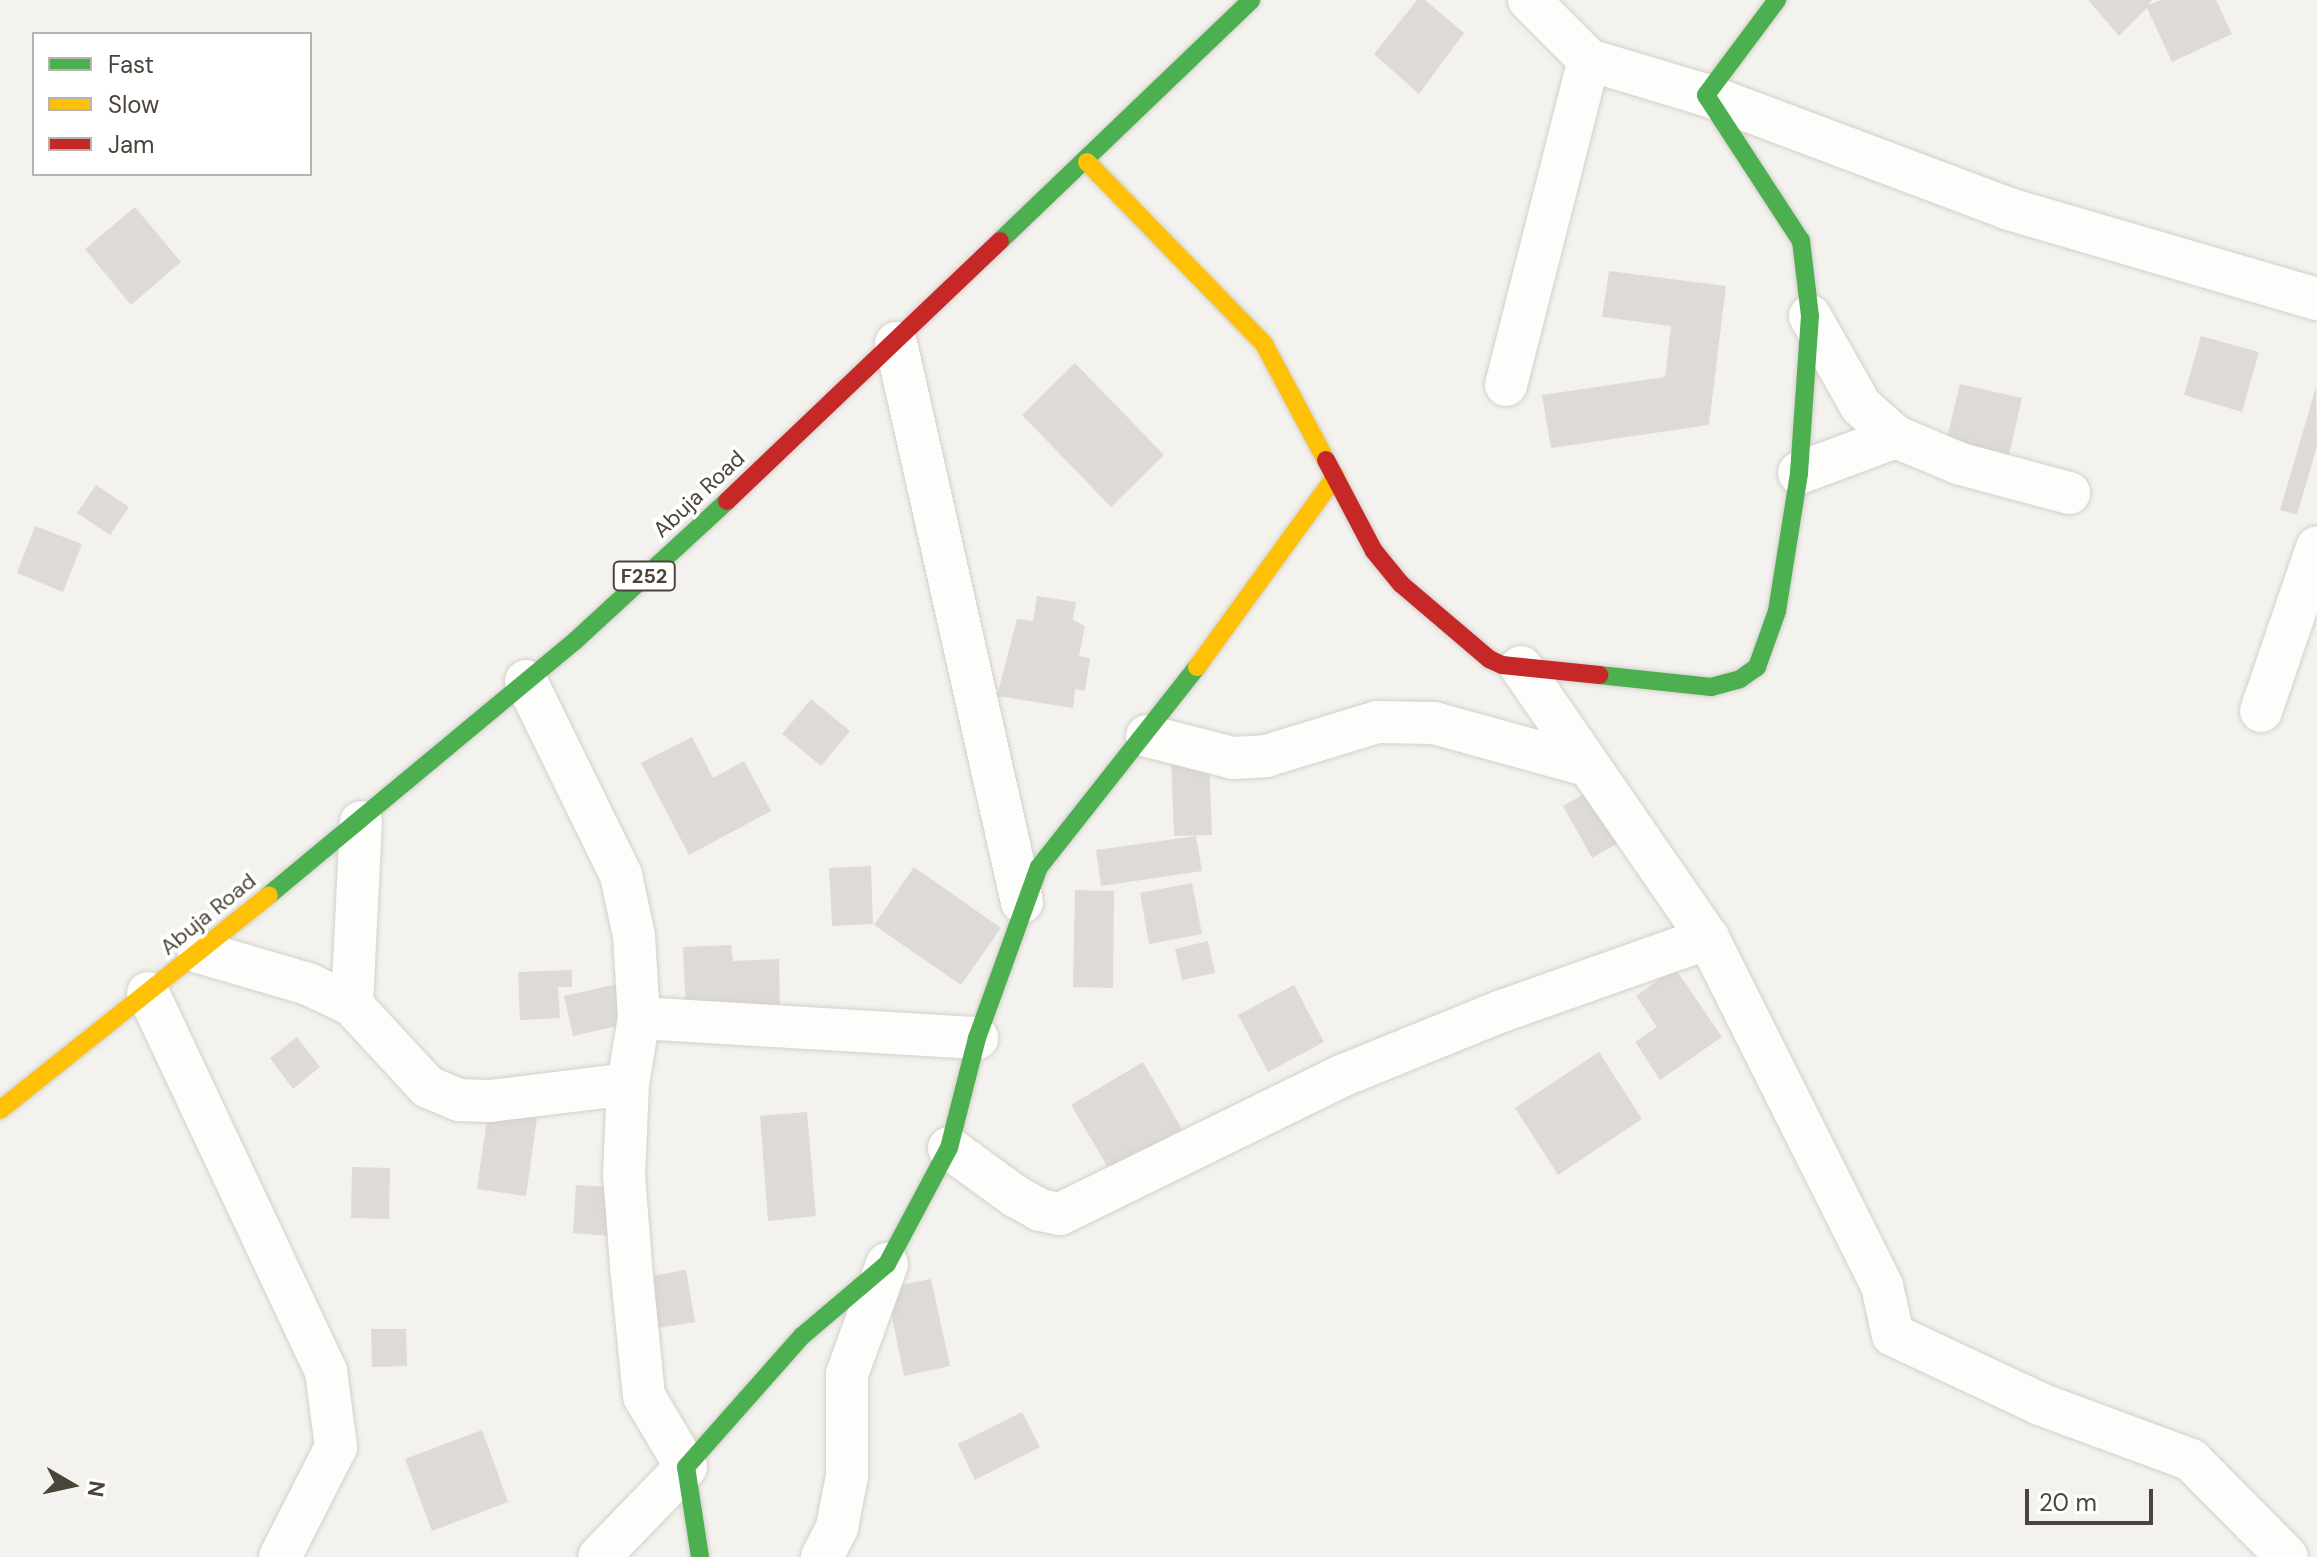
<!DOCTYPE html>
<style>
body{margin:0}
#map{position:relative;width:2317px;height:1557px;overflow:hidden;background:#f4f2ee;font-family:"DM Sans",sans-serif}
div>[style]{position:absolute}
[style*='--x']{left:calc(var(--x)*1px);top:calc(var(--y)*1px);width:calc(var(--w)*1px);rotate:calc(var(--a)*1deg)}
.building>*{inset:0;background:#dedbd6}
.roads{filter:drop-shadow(0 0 2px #d2d0cb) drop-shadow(0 0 2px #d2d0cb)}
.street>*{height:42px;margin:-21px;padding:0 21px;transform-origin:21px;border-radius:21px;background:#fdfdfc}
.fast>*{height:18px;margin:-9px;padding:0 9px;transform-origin:9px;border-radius:9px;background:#4caf50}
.slow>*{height:18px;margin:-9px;padding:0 9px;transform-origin:9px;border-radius:9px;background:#ffc107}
.jam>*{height:18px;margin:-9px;padding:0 9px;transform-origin:9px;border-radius:9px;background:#c62828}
span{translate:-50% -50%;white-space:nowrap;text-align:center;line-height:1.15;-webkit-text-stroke:7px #fff;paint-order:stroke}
.shield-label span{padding:2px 6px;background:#fff;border:2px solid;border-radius:6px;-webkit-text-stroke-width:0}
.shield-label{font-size:20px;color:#4b4439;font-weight:700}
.street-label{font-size:22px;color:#4b4439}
.legend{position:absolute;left:32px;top:32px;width:280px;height:144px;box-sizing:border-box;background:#fff;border:2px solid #b7b4b0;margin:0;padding:10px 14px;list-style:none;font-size:24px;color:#4b4439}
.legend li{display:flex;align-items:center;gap:16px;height:40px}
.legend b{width:40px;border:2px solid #b7b4b0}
.north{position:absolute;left:32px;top:1445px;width:80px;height:80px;-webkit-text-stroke:6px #fff;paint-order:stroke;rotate:99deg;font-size:22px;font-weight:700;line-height:32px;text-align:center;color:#4b4439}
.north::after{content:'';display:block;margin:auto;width:28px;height:36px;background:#4b4439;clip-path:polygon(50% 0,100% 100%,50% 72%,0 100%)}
.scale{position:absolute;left:2025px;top:1489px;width:128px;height:36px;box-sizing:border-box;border:4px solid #4b4439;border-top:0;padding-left:10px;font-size:24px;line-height:28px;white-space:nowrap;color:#4b4439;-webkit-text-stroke:6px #fff;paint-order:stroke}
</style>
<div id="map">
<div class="building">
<i style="clip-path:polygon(1417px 0,1425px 0,1464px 33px,1419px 94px,1374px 54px)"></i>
<i style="clip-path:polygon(2088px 0,2152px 0,2149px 5px,2161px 0,2216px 0,2232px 34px,2172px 62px,2147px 8px,2119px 36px)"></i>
<i style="clip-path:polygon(135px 207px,181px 262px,131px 305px,85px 249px)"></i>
<i style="clip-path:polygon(1609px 271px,1726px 286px,1709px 425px,1551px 448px,1542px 395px,1665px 377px,1671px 326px,1602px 317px)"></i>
<i style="clip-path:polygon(2201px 336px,2259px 352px,2242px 412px,2184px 395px)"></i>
<i style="clip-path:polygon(1075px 363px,1164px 455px,1111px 507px,1022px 415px)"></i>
<i style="clip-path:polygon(1960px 384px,2022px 398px,2007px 464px,1944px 449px)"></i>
<i style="clip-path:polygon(2316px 387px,2317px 446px,2297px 515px,2280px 510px)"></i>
<i style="clip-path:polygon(96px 485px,129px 507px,110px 535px,77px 513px)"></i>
<i style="clip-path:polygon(35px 526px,82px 544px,63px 592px,17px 573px)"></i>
<i style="clip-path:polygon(1037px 596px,1076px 602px,1073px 620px,1085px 626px,1079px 656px,1090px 658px,1085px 691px,1075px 689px,1073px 708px,997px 696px,1017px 619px,1033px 621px)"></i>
<i style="clip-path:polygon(811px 699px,850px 731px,821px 766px,782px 734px)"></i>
<i style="clip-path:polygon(692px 737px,713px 778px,744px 761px,771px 811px,689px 855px,641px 763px)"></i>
<i style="clip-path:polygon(1209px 756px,1212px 835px,1174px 836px,1171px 757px)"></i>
<i style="clip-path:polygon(1595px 788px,1624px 840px,1592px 858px,1563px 806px)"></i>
<i style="clip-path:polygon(1196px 836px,1202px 871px,1101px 886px,1096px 850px)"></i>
<i style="clip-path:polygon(871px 866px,873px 924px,832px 926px,829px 868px)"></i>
<i style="clip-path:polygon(914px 867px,1001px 928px,961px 985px,874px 925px)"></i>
<i style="clip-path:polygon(1192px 883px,1202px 934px,1149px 944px,1140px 893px)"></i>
<i style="clip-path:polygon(1075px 890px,1114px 891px,1113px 988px,1073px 987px)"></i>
<i style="clip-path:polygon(1208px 941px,1215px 973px,1182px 980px,1175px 949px)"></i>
<i style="clip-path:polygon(731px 945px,733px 961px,779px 959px,780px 1009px,686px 1012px,683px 947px)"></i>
<i style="clip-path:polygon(1675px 968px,1722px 1037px,1660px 1080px,1635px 1042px,1657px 1027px,1636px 996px)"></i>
<i style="clip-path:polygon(572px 970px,572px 987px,558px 987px,560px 1018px,520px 1020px,518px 972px)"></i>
<i style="clip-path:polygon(617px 984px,626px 1024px,573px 1036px,564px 996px)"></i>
<i style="clip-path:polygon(1294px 985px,1324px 1042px,1268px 1072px,1238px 1015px)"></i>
<i style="clip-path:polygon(297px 1037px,320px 1067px,293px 1089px,270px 1058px)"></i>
<i style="clip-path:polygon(1599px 1052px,1642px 1119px,1558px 1175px,1515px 1108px)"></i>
<i style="clip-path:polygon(1143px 1062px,1182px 1129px,1110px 1171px,1071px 1105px)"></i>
<i style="clip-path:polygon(488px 1111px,537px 1118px,526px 1196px,477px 1189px)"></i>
<i style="clip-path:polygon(807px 1112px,816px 1216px,768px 1221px,760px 1116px)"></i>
<i style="clip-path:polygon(352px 1167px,390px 1168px,389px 1219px,351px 1218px)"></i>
<i style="clip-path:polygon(576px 1185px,612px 1187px,609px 1236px,573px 1233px)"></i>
<i style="clip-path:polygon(686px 1270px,695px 1322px,652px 1329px,645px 1277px)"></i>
<i style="clip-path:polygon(931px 1279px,950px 1366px,904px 1376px,886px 1288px)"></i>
<i style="clip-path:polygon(371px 1329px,406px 1329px,407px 1366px,372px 1367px)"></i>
<i style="clip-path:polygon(1022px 1412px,1040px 1447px,975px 1480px,958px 1444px)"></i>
<i style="clip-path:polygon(482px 1430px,508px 1502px,432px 1531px,405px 1459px)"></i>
</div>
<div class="roads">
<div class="street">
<i style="--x:1529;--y:0;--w:85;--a:45"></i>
<i style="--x:1589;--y:60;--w:122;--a:16.7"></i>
<i style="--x:1706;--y:95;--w:324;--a:20.6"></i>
<i style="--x:2009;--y:209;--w:321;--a:16.3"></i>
<i style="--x:1810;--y:316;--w:103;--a:60.5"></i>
<i style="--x:1861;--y:406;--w:47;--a:41.5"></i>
<i style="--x:1896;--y:437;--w:70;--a:22.6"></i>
<i style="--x:1961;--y:464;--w:112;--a:15"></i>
<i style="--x:896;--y:343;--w:573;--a:77.3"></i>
<i style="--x:1506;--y:385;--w:335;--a:-75.7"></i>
<i style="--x:1799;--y:473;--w:103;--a:-20.4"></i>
<i style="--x:1521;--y:667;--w:329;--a:55.4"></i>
<i style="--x:1708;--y:938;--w:389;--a:63.4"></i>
<i style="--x:1882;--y:1286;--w:50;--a:77.3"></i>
<i style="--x:1893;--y:1335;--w:162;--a:25.1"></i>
<i style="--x:2040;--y:1404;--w:161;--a:20.3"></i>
<i style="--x:2191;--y:1460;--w:136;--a:45.3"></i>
<i style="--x:526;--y:681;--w:216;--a:63.9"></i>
<i style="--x:621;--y:875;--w:62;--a:78"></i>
<i style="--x:634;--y:936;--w:82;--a:86.5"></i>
<i style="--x:639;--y:1018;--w:67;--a:99.5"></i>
<i style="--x:628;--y:1084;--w:90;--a:92.5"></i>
<i style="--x:624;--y:1174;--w:92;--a:85.6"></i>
<i style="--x:631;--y:1266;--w:131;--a:84.3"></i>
<i style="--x:644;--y:1396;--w:82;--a:59.4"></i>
<i style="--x:686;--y:1467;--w:125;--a:134"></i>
<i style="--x:2261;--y:711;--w:173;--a:-71.1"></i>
<i style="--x:1147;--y:736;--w:89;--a:14.3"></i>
<i style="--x:1233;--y:758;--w:33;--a:-3"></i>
<i style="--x:1266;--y:756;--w:116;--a:-17"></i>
<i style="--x:1377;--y:722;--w:57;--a:1"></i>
<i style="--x:1434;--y:723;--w:155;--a:15.4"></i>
<i style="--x:199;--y:952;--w:114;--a:16.4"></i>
<i style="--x:308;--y:984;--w:49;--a:25.5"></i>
<i style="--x:352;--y:1005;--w:112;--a:47.2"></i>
<i style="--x:428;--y:1087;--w:34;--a:23"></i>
<i style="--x:459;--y:1100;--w:31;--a:2"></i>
<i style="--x:490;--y:1101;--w:139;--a:-7"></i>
<i style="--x:148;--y:993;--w:418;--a:64.8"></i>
<i style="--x:326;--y:1371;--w:77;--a:82.5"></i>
<i style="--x:336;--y:1447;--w:123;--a:117"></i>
<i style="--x:352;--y:1005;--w:183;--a:-87.2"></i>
<i style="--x:639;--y:1018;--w:339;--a:3.4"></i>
<i style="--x:949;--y:1148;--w:82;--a:36"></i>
<i style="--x:1015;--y:1196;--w:29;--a:29"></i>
<i style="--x:1040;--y:1210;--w:20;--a:11"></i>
<i style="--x:1060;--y:1214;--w:316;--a:-26.1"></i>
<i style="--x:1344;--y:1075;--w:170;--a:-22.1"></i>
<i style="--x:1502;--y:1011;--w:219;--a:-19.5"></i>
<i style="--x:822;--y:1557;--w:34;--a:-63"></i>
<i style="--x:837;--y:1527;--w:52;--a:-78.9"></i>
<i style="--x:847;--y:1476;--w:102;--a:-90"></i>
<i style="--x:847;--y:1374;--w:117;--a:-70"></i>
</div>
<div class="fast">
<i style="--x:1000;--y:241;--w:348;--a:-43.8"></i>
<i style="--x:1599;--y:675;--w:113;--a:6.1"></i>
<i style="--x:1711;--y:687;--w:30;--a:-15"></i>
<i style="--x:1740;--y:679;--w:21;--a:-35"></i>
<i style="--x:1757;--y:667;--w:59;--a:-70.3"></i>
<i style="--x:1777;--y:611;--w:140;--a:-80.9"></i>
<i style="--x:1799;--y:473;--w:157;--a:-86"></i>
<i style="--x:1810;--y:316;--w:76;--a:-96.8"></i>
<i style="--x:1801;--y:241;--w:174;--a:-123.1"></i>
<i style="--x:1706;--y:95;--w:119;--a:-53.2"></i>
<i style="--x:269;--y:895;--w:399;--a:-39.7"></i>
<i style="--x:576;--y:640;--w:205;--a:-42.6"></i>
<i style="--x:700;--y:1557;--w:91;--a:-98.8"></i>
<i style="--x:686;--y:1467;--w:175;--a:-48.5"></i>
<i style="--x:802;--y:1336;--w:111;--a:-40.3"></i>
<i style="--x:887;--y:1264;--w:132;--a:-61.9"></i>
<i style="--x:949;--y:1148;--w:114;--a:-75.7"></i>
<i style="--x:977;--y:1038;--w:182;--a:-70.1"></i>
<i style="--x:1039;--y:867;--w:255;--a:-51.7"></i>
</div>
<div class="slow">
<i style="--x:1087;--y:162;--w:254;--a:45.8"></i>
<i style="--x:1264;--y:344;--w:132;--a:61.9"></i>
<i style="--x:1197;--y:667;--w:236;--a:-54"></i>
<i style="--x:0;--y:1110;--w:344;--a:-38.6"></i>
</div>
<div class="jam">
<i style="--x:1326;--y:460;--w:103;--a:62.2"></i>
<i style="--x:1374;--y:551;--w:43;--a:50.7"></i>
<i style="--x:1401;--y:584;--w:116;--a:40.4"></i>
<i style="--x:1489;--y:659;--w:14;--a:25"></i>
<i style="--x:1502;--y:665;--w:98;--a:5.9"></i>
<i style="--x:727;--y:501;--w:377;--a:-43.6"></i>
</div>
</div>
<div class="shield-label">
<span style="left:644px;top:576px">F252</span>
</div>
<div class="street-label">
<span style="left:699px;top:494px;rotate:-43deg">Abuja Road</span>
<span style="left:208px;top:914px;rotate:-39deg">Abuja Road</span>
</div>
<ul class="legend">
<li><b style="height:10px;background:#4caf50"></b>Fast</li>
<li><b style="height:10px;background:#ffc107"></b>Slow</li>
<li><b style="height:10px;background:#c62828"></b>Jam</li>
</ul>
<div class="north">N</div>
<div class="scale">20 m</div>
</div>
